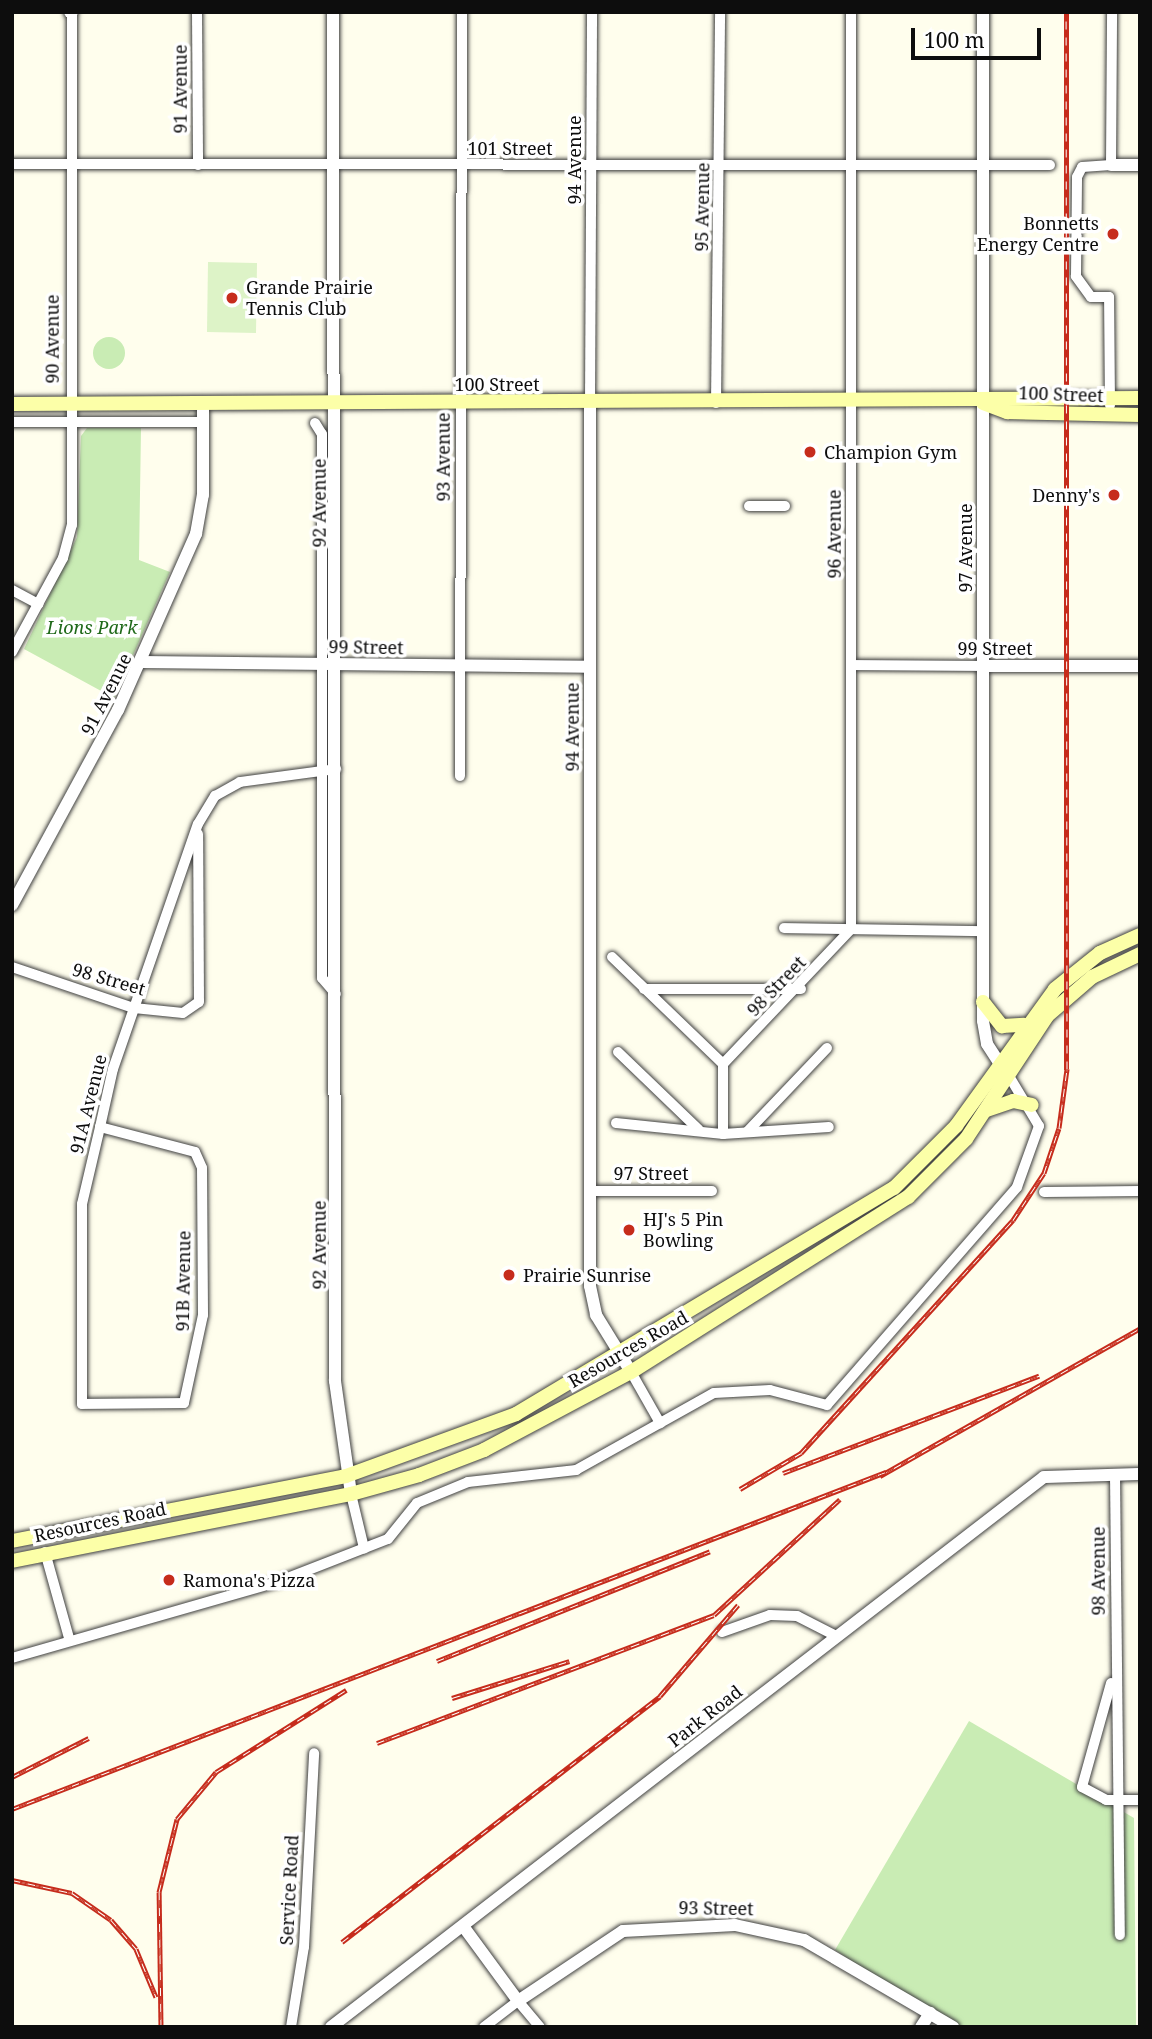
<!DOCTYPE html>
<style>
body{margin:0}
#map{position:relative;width:1152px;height:2039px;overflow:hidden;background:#fffeed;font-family:"Noto Serif",serif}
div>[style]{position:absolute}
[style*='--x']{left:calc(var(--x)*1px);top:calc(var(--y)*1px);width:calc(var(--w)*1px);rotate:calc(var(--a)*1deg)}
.green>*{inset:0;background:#c9ecb4}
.round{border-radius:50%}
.pitch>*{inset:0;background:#ddf3c7}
.roads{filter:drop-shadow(0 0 2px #404040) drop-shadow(0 0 2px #404040)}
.minor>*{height:10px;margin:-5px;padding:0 5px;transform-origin:5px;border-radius:5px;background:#fff}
.tertiary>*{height:12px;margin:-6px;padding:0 6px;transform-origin:6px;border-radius:6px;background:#fff}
.secondary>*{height:14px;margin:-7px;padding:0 7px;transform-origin:7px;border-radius:7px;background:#fcffa8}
.rail>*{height:5px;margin-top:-2.5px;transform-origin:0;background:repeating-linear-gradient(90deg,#fff 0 8px,#c62c1c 0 16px);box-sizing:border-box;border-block:2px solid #c62c1c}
.dots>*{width:19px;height:19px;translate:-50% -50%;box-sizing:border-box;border:4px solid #fff;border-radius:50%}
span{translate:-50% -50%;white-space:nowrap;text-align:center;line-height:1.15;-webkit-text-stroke:7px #fff;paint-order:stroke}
.street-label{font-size:18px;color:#0d0d0d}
.poi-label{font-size:18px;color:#0d0d0d}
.right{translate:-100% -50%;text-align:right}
.left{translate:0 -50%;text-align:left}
.park-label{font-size:18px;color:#1f6919;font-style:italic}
.frame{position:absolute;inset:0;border:14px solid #0d0d0d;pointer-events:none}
.scale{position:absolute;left:911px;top:28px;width:130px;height:32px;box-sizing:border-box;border:4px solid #0d0d0d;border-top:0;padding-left:9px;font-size:21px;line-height:24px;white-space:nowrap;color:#0d0d0d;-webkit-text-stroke:5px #fff;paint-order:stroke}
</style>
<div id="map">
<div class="green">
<i class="round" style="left:93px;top:337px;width:32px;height:32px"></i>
<i style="clip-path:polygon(87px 428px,141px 428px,139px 560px,170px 572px,114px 698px,24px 649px,77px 537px,81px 436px)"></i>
<i style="clip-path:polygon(969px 1721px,1134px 1818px,1136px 2027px,951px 2027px,835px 1950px)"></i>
</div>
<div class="pitch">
<i style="clip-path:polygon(208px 262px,257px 263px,256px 333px,207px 332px)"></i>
</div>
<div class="roads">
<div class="minor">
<i style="--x:197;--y:12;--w:153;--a:89.6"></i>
<i style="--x:12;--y:164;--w:1038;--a:0.06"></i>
<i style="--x:590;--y:403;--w:391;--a:-89.7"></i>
<i style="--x:716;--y:403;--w:391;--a:-89.4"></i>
<i style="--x:1110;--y:405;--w:108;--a:-90.5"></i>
<i style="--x:1109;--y:297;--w:18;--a:180"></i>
<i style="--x:1091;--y:297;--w:26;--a:-126"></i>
<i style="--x:1076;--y:276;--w:99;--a:-89.4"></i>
<i style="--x:1077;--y:177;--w:11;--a:-63"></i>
<i style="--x:1082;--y:167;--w:29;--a:-4"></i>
<i style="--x:1111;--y:165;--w:153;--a:-89.6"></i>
<i style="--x:12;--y:422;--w:191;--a:0"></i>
<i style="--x:315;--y:423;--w:13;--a:58"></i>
<i style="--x:322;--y:434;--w:544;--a:90"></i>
<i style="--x:322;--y:978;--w:21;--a:49"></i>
<i style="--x:749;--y:506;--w:36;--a:0"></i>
<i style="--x:12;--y:590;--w:30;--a:28"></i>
<i style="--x:12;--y:652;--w:107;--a:-61.5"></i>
<i style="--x:63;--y:558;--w:34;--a:-75"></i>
<i style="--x:72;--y:525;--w:513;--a:-90"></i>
<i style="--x:851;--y:665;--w:132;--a:0.4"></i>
<i style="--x:460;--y:776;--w:764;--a:-89.85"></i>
<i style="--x:784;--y:928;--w:198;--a:0.9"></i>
<i style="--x:851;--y:929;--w:917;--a:-90"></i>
<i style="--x:612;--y:957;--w:154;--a:43.9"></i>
<i style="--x:723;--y:1064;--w:70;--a:90"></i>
<i style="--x:12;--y:967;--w:129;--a:18.6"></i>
<i style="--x:134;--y:1008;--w:49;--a:5.8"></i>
<i style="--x:183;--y:1013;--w:19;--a:-35"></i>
<i style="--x:199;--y:1002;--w:168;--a:-90.3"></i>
<i style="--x:644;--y:989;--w:157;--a:0"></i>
<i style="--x:618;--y:1052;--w:112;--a:43.9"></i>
<i style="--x:723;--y:1064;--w:186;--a:-46.5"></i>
<i style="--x:616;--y:1123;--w:108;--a:5.9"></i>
<i style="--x:723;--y:1134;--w:106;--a:-3.8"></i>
<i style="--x:100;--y:1127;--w:98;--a:14.7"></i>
<i style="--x:195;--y:1152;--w:17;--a:66"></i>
<i style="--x:202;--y:1168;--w:147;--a:89.6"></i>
<i style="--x:203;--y:1315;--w:90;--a:102.2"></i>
<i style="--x:184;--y:1403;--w:102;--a:179.4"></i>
<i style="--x:82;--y:1404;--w:200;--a:-90"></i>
<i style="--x:82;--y:1204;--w:79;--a:-76.8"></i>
<i style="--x:100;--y:1127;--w:59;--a:-77.4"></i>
<i style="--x:113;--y:1069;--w:259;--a:-70.9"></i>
<i style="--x:198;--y:824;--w:33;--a:-59"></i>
<i style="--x:215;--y:796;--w:29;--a:-29"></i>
<i style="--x:240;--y:782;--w:97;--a:-7.7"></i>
<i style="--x:747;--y:1132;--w:116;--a:-46.4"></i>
<i style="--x:590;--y:1191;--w:122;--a:0"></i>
<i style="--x:1044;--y:1192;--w:96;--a:-0.6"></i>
<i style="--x:631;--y:1372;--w:59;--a:60.4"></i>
<i style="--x:1115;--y:1474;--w:461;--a:89.4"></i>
<i style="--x:351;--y:1494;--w:56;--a:76.5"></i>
<i style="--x:45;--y:1552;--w:89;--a:74.4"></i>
<i style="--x:722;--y:1632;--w:51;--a:-19.5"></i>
<i style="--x:770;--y:1615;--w:27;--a:2"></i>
<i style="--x:797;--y:1616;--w:44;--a:27.1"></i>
<i style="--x:12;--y:1658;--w:279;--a:-16"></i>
<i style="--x:280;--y:1581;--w:116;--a:-21.3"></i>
<i style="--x:388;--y:1539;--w:46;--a:-51.1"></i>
<i style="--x:417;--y:1503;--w:55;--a:-22.4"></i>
<i style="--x:468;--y:1482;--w:109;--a:-6.3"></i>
<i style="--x:576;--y:1470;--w:158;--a:-29.2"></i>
<i style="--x:714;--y:1393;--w:56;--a:-3.1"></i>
<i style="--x:770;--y:1390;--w:59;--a:14.7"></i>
<i style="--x:827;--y:1405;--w:289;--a:-48.9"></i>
<i style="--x:1017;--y:1187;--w:65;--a:-70.2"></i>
<i style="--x:1039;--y:1126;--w:58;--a:-121"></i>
<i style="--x:1111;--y:1683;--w:108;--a:105.6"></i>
<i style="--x:1082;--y:1787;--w:27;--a:28"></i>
<i style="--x:1106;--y:1800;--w:34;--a:0"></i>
<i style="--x:291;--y:2027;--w:81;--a:-80.8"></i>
<i style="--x:304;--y:1947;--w:194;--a:-87"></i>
<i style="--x:484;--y:2027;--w:43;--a:-37.4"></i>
<i style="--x:518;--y:2001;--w:34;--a:50"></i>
</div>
<div class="tertiary">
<i style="--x:70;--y:12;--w:2;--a:0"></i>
<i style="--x:333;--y:12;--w:1369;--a:89.92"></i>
<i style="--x:335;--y:1381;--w:114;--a:81.9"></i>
<i style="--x:983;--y:12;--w:1009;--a:90"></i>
<i style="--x:983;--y:1021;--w:23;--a:80"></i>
<i style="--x:987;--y:1044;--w:31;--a:57"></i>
<i style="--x:1111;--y:165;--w:29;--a:0"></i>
<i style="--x:590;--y:403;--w:883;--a:90"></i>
<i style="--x:590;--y:1286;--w:30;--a:78"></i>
<i style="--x:596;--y:1315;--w:67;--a:58.4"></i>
<i style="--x:141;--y:662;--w:448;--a:0.6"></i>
<i style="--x:983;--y:666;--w:157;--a:0"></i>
<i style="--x:12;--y:905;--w:222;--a:-61.5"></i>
<i style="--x:118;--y:710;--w:193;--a:-66.1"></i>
<i style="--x:196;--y:534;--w:40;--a:-80"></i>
<i style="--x:203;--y:495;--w:91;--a:-90"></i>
<i style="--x:463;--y:1926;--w:93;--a:53.7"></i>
<i style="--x:518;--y:2001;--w:126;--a:-33.7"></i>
<i style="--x:623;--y:1931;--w:112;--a:-3.1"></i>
<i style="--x:735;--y:1925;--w:71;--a:12.3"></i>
<i style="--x:804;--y:1940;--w:173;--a:30.3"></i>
<i style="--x:331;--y:2027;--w:900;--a:-37.65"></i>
<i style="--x:1044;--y:1477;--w:96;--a:-1.8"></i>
<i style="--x:921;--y:2027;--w:17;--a:-57"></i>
</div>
<div class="secondary">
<i style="--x:983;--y:403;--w:26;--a:21"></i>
<i style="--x:1007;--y:412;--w:133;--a:1.3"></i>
<i style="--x:12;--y:404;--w:1128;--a:-0.3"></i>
<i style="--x:983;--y:1002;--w:31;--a:52"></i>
<i style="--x:1002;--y:1026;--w:22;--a:-3"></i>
<i style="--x:987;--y:1110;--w:28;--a:-19"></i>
<i style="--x:1013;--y:1101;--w:19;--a:12"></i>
<i style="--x:12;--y:1541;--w:340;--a:-11"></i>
<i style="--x:346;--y:1476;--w:181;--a:-20"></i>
<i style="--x:516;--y:1414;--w:440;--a:-30.9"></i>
<i style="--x:894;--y:1188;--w:88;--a:-45"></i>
<i style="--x:956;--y:1126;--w:169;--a:-54.1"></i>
<i style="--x:1055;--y:989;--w:58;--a:-38.7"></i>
<i style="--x:1100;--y:953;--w:44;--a:-24.2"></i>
<i style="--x:12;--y:1561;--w:346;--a:-11.2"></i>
<i style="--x:351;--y:1494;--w:71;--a:-15.6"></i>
<i style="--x:419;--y:1475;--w:70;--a:-21"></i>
<i style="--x:484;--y:1450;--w:166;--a:-28"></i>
<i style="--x:631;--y:1372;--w:328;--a:-32.3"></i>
<i style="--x:908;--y:1197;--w:82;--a:-45"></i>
<i style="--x:966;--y:1139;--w:147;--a:-56.6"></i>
<i style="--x:1047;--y:1016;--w:60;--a:-40.9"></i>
<i style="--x:1092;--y:977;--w:53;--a:-25.6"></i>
</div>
</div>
<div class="rail">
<i style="--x:783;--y:1473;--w:274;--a:-20.8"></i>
<i style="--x:880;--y:1476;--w:299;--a:-29.6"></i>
<i style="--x:740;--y:1489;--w:71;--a:-30.5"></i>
<i style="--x:801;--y:1453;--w:315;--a:-47.7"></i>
<i style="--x:1013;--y:1220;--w:56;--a:-56.6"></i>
<i style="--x:1044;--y:1173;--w:47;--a:-71.6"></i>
<i style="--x:1059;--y:1128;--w:60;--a:-82.3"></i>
<i style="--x:1067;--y:1069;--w:1057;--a:-90.05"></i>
<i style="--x:437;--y:1661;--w:294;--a:-21.9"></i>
<i style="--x:452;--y:1698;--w:123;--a:-17.5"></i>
<i style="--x:377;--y:1743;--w:360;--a:-20.8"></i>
<i style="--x:714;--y:1615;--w:171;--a:-42.6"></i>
<i style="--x:12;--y:1777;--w:86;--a:-26.9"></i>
<i style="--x:12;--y:1809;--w:937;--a:-21.09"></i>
<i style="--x:12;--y:1880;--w:61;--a:12.2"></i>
<i style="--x:72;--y:1893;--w:47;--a:34.7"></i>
<i style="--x:111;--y:1920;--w:38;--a:49"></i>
<i style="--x:136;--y:1949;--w:52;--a:67.4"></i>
<i style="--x:342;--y:1942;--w:402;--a:-37.7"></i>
<i style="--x:660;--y:1696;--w:120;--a:-49.4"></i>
<i style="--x:161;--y:2027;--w:135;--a:-90.8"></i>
<i style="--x:159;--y:1892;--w:75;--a:-76.1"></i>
<i style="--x:177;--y:1819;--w:61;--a:-50.3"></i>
<i style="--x:216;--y:1772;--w:154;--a:-32.2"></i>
</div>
<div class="dots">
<i style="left:1113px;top:234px;background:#c62c1c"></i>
<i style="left:232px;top:298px;background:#c62c1c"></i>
<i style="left:810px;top:452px;background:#c62c1c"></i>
<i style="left:1114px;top:495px;background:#c62c1c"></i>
<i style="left:629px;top:1230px;background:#c62c1c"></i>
<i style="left:509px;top:1275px;background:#c62c1c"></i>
<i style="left:169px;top:1580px;background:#c62c1c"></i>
</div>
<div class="street-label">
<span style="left:180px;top:89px;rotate:-90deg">91 Avenue</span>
<span style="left:510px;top:148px">101 Street</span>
<span style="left:574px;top:160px;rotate:-90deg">94 Avenue</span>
<span style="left:702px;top:207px;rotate:-89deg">95 Avenue</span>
<span style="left:52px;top:339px;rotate:-90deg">90 Avenue</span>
<span style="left:497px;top:384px">100 Street</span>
<span style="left:1061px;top:394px;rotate:2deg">100 Street</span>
<span style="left:443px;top:457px;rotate:-90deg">93 Avenue</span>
<span style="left:319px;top:503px;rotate:-90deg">92 Avenue</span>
<span style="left:834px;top:534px;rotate:-90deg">96 Avenue</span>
<span style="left:965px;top:548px;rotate:-90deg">97 Avenue</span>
<span style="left:366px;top:647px;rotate:1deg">99 Street</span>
<span style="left:995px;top:648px">99 Street</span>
<span style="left:106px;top:694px;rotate:-63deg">91 Avenue</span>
<span style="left:572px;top:727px;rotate:-90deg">94 Avenue</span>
<span style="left:109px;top:979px;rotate:16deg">98 Street</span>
<span style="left:776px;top:986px;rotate:-46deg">98 Street</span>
<span style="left:88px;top:1104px;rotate:-76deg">91A Avenue</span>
<span style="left:651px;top:1173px">97 Street</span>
<span style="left:319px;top:1245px;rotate:-90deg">92 Avenue</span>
<span style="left:183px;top:1281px;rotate:-89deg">91B Avenue</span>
<span style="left:628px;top:1349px;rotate:-30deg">Resources Road</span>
<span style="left:100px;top:1522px;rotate:-12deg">Resources Road</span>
<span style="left:1098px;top:1571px;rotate:-90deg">98 Avenue</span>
<span style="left:705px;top:1716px;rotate:-38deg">Park Road</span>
<span style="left:289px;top:1890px;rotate:-87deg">Service Road</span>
<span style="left:716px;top:1908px;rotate:1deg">93 Street</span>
</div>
<div class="poi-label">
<span class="right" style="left:1099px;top:234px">Bonnetts<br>Energy Centre</span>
<span class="left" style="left:246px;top:298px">Grande Prairie<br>Tennis Club</span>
<span class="left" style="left:824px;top:452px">Champion Gym</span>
<span class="right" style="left:1100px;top:495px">Denny's</span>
<span class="left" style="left:643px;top:1230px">HJ's 5 Pin<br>Bowling</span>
<span class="left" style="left:523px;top:1275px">Prairie Sunrise</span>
<span class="left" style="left:183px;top:1580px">Ramona's Pizza</span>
</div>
<div class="park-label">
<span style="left:92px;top:627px">Lions Park</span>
</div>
<div class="frame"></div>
<div class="scale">100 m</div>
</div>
